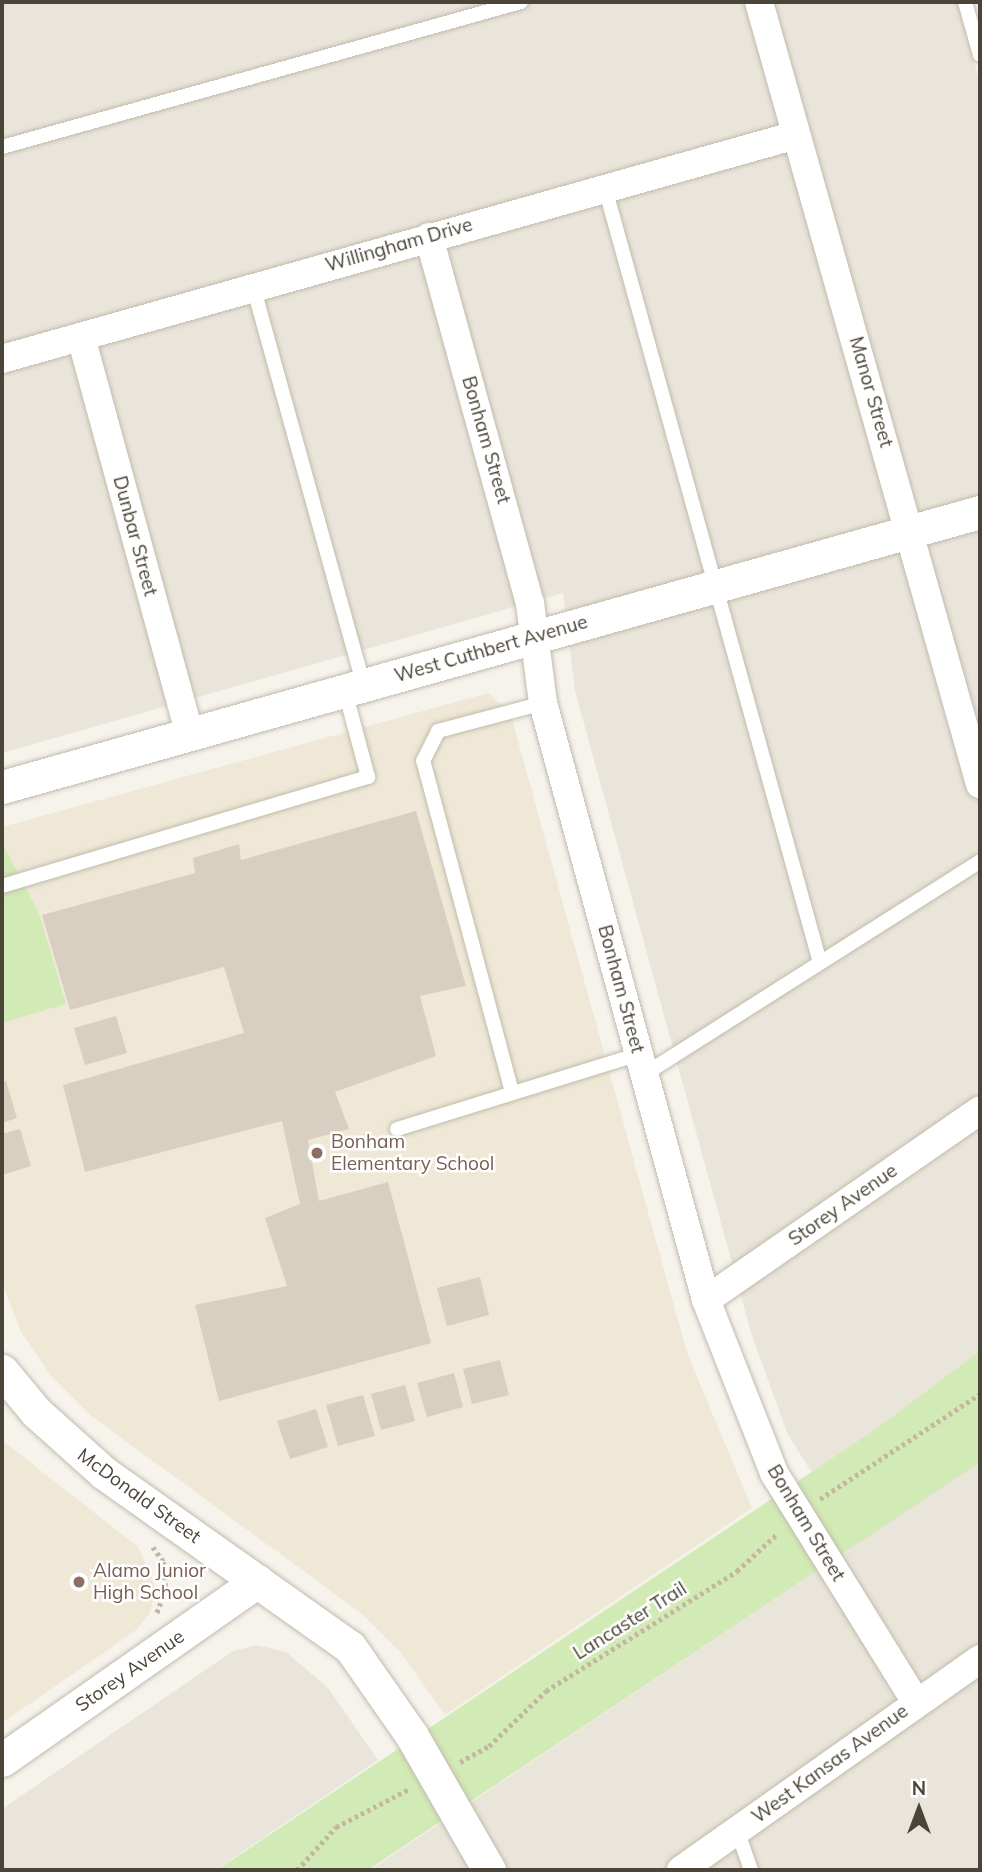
<!DOCTYPE html>
<style>
body{margin:0}
#map{position:relative;width:982px;height:1872px;overflow:hidden;background:#f6f3ec;font-family:Mulish,sans-serif}
div>[style]{position:absolute}
[style*='--x']{left:calc(var(--x)*1px);top:calc(var(--y)*1px);width:calc(var(--w)*1px);rotate:calc(var(--a)*1deg)}
.residential>*{inset:0;background:#eae5da}
.education>*{inset:0;background:#efe8d6}
.green>*{inset:0;background:#d2eab5}
.building>*{inset:0;background:#d8cfc1}
.path>*{height:4.5px;margin-top:-2.25px;transform-origin:0;background:repeating-linear-gradient(90deg,#c4b79f 0 3.5px,transparent 0 7px)}
.roads{filter:drop-shadow(0 0 2px #c2bbae) drop-shadow(0 0 2px #c2bbae)}
.service>*{height:14px;margin:-7px;padding:0 7px;transform-origin:7px;border-radius:7px;background:#fff}
.minor>*{height:28px;margin:-14px;padding:0 14px;transform-origin:14px;border-radius:14px;background:#fff}
.tertiary>*{height:33px;margin:-16.5px;padding:0 16.5px;transform-origin:16.5px;border-radius:16.5px;background:#fff}
.dots>*{width:19px;height:19px;translate:-50% -50%;box-sizing:border-box;border:4px solid #fff;border-radius:50%}
span{translate:-50% -50%;white-space:nowrap;text-align:center;line-height:1.15;-webkit-text-stroke:5px #fff;paint-order:stroke}
.street-label{font-size:19px;color:#4b4439}
.education-label{font-size:19px;color:#785e54}
.left{translate:0 -50%;text-align:left}
.frame{position:absolute;inset:0;border:4px solid #4b4439;pointer-events:none}
.north{position:absolute;left:884px;top:1774px;width:70px;height:70px;-webkit-text-stroke:5px #fff;paint-order:stroke;rotate:0deg;font-size:19px;font-weight:700;line-height:28px;text-align:center;color:#4b4439}
.north::after{content:'';display:block;margin:auto;width:24px;height:32px;background:#4b4439;clip-path:polygon(50% 0,100% 100%,50% 72%,0 100%)}
</style>
<div id="map">
<div class="residential">
<i style="clip-path:polygon(2px 2px,958px 2px,980px 84px,980px 1870px,370px 1870px,857px 1544px,788px 1435px,752px 1336px,575px 691px,563px 593px,2px 753px)"></i>
<i style="clip-path:polygon(257px 1645px,286px 1652px,328px 1688px,378px 1760px,216px 1870px,2px 1870px,2px 1809px,233px 1651px)"></i>
</div>
<div class="education">
<i style="clip-path:polygon(488px 693px,510px 712px,687px 1353px,752px 1508px,445px 1715px,401px 1653px,361px 1613px,90px 1415px,52px 1377px,21px 1332px,2px 1283px,2px 1023px,66px 1004px,39px 913px,2px 842px,2px 827px)"></i>
<i style="clip-path:polygon(2px 1440px,138px 1547px,156px 1587px,150px 1613px,135px 1631px,2px 1723px)"></i>
</div>
<div class="green">
<i style="clip-path:polygon(2px 842px,39px 913px,66px 1004px,2px 1023px)"></i>
<i style="clip-path:polygon(980px 1351px,980px 1462px,368px 1870px,217px 1870px,876px 1429px)"></i>
</div>
<div class="building">
<i style="clip-path:polygon(416px 811px,466px 986px,420px 996px,436px 1056px,335px 1092px,349px 1129px,308px 1140px,319px 1201px,388px 1182px,431px 1343px,219px 1401px,195px 1305px,287px 1286px,265px 1218px,300px 1204px,282px 1121px,85px 1172px,63px 1085px,244px 1033px,224px 967px,70px 1010px,42px 915px,195px 873px,193px 858px,239px 844px,241px 860px)"></i>
<i style="clip-path:polygon(116px 1016px,127px 1053px,85px 1065px,74px 1028px)"></i>
<i style="clip-path:polygon(6px 1081px,17px 1118px,2px 1123px,2px 1082px)"></i>
<i style="clip-path:polygon(20px 1129px,31px 1166px,2px 1175px,2px 1134px)"></i>
<i style="clip-path:polygon(480px 1277px,489px 1315px,447px 1326px,437px 1288px)"></i>
<i style="clip-path:polygon(500px 1360px,509px 1395px,472px 1404px,463px 1369px)"></i>
<i style="clip-path:polygon(454px 1373px,463px 1407px,427px 1417px,417px 1383px)"></i>
<i style="clip-path:polygon(405px 1385px,415px 1421px,381px 1430px,371px 1394px)"></i>
<i style="clip-path:polygon(363px 1395px,375px 1436px,338px 1446px,326px 1405px)"></i>
<i style="clip-path:polygon(316px 1409px,328px 1447px,290px 1459px,277px 1421px)"></i>
</div>
<div class="path">
<i style="--x:820;--y:1499;--w:191;--a:-33.3"></i>
<i style="--x:153;--y:1547;--w:19;--a:54"></i>
<i style="--x:164;--y:1562;--w:28;--a:86"></i>
<i style="--x:166;--y:1590;--w:25;--a:111"></i>
<i style="--x:460;--y:1762;--w:33;--a:-29"></i>
<i style="--x:489;--y:1746;--w:79;--a:-44"></i>
<i style="--x:546;--y:1691;--w:226;--a:-32.1"></i>
<i style="--x:737;--y:1571;--w:56;--a:-42.8"></i>
<i style="--x:297;--y:1870;--w:58;--a:-47.8"></i>
<i style="--x:336;--y:1827;--w:82;--a:-27.5"></i>
</div>
<div class="roads">
<div class="service">
<i style="--x:965;--y:2;--w:55;--a:74.2"></i>
<i style="--x:2;--y:147;--w:539;--a:-15.61"></i>
<i style="--x:605;--y:188;--w:804;--a:74.49"></i>
<i style="--x:253;--y:286;--w:414;--a:74.5"></i>
<i style="--x:2;--y:886;--w:382;--a:-16.6"></i>
<i style="--x:368;--y:777;--w:89;--a:-105"></i>
<i style="--x:645;--y:1074;--w:397;--a:-32.4"></i>
<i style="--x:512;--y:1092;--w:343;--a:-105"></i>
<i style="--x:423;--y:761;--w:34;--a:-63"></i>
<i style="--x:438;--y:731;--w:109;--a:-14.9"></i>
<i style="--x:397;--y:1129;--w:253;--a:-17.2"></i>
<i style="--x:737;--y:1830;--w:42;--a:70.7"></i>
</div>
<div class="minor">
<i style="--x:759;--y:2;--w:813;--a:74.22"></i>
<i style="--x:429;--y:237;--w:380;--a:74.6"></i>
<i style="--x:530;--y:603;--w:101;--a:82.6"></i>
<i style="--x:543;--y:703;--w:619;--a:74.73"></i>
<i style="--x:706;--y:1300;--w:186;--a:68.5"></i>
<i style="--x:774;--y:1473;--w:269;--a:58.2"></i>
<i style="--x:81;--y:337;--w:413;--a:74.7"></i>
<i style="--x:2;--y:359;--w:825;--a:-15.75"></i>
<i style="--x:706;--y:1300;--w:333;--a:-34.7"></i>
<i style="--x:681;--y:1870;--w:366;--a:-35.2"></i>
</div>
<div class="tertiary">
<i style="--x:2;--y:787;--w:1016;--a:-15.71"></i>
<i style="--x:2;--y:1371;--w:53;--a:50.3"></i>
<i style="--x:36;--y:1412;--w:91;--a:41.9"></i>
<i style="--x:104;--y:1473;--w:301;--a:35.3"></i>
<i style="--x:350;--y:1647;--w:108;--a:55.1"></i>
<i style="--x:412;--y:1736;--w:155;--a:60.1"></i>
<i style="--x:2;--y:1760;--w:312;--a:-35"></i>
</div>
</div>
<div class="dots">
<i style="left:317px;top:1153px;background:#8d6e63"></i>
<i style="left:79px;top:1582px;background:#8d6e63"></i>
</div>
<div class="street-label">
<span style="left:399px;top:245px;rotate:-16deg">Willingham Drive</span>
<span style="left:871px;top:392px;rotate:74deg">Manor Street</span>
<span style="left:486px;top:440px;rotate:74deg">Bonham Street</span>
<span style="left:135px;top:536px;rotate:75deg">Dunbar Street</span>
<span style="left:491px;top:649px;rotate:-16deg">West Cuthbert Avenue</span>
<span style="left:621px;top:989px;rotate:75deg">Bonham Street</span>
<span style="left:843px;top:1205px;rotate:-35deg">Storey Avenue</span>
<span style="left:139px;top:1496px;rotate:36deg">McDonald Street</span>
<span style="left:806px;top:1523px;rotate:59deg">Bonham Street</span>
<span style="left:630px;top:1621px;rotate:-32deg">Lancaster Trail</span>
<span style="left:130px;top:1671px;rotate:-35deg">Storey Avenue</span>
<span style="left:830px;top:1764px;rotate:-36deg">West Kansas Avenue</span>
</div>
<div class="education-label">
<span class="left" style="left:331px;top:1153px">Bonham<br>Elementary School</span>
<span class="left" style="left:93px;top:1582px">Alamo Junior<br>High School</span>
</div>
<div class="frame"></div>
<div class="north">N</div>
</div>
